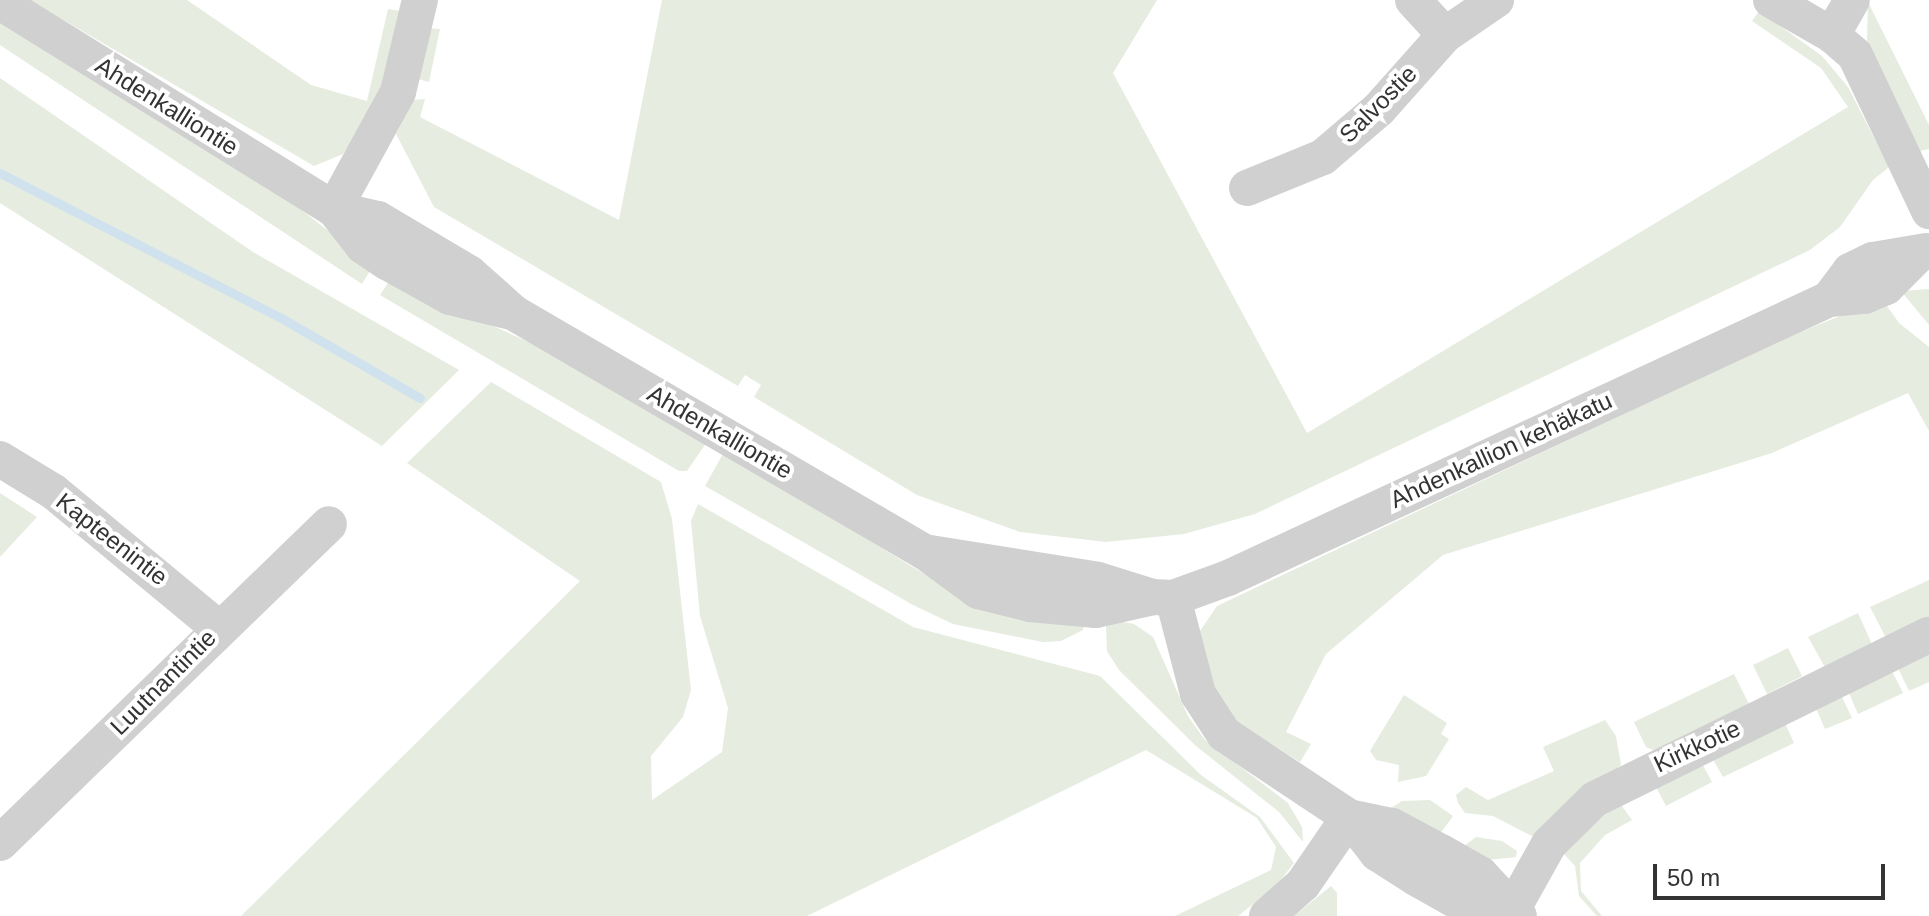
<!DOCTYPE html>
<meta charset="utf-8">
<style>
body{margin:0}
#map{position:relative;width:1929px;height:916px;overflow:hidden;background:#fff;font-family:Arial,sans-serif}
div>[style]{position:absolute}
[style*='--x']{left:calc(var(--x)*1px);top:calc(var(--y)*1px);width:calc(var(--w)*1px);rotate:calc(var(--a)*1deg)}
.green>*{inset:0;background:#e6ecdf}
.stream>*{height:9px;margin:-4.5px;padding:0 4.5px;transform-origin:4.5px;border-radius:4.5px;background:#cfe2ee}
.minor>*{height:36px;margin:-18px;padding:0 18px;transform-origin:18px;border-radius:18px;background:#d0d0d0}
span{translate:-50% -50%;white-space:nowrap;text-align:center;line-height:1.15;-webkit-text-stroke:8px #fff;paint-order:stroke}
.street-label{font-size:24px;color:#333}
.scale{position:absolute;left:1653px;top:864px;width:232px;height:36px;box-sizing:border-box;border:4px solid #333;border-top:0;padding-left:10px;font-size:24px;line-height:28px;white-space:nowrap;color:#333;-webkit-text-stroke:6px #fff;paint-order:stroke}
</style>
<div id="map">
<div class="green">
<i style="clip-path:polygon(29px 0,187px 0,311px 85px,367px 101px,388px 9px,401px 11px,386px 78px,372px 113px,343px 154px,314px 166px)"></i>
<i style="clip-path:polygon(662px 0,1157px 0,1113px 73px,1307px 433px,1848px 107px,1821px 68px,1752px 21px,1759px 11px,1822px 56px,1848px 87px,1889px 167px,1873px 180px,1840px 227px,1810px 250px,1255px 514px,1184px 534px,1106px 542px,1020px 532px,917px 495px,754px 397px,761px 385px,745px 375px,738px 386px,434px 207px,396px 134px,413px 100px,425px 99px,420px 117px,619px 220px)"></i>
<i style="clip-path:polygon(1868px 2px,1929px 125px,1929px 149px,1920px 151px,1867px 41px)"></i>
<i style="clip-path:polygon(0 22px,299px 208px,373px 266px,362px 284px,0 45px)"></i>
<i style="clip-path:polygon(429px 28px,440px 29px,429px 82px,418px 79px)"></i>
<i style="clip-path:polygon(0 78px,253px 252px,459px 370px,382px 446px,0 203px)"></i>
<i style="clip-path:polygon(393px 275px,444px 304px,558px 355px,707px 442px,687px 471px,679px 471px,380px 295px)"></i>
<i style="clip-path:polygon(1929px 289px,1929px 325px,1901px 291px)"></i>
<i style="clip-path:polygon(1882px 299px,1899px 323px,1929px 347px,1929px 431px,1908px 393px,1772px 453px,1443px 555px,1326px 654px,1286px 732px,1311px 744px,1300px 762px,1234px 720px,1208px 678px,1200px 631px,1217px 606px,1778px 341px)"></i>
<i style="clip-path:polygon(491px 382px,661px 482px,672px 519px,691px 690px,683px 717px,651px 756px,652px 800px,722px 752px,728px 708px,700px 616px,691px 521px,698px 504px,913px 627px,1100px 676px,1201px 775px,1260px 817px,1294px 863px,1275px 887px,1238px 916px,1175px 916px,1271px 870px,1276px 847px,1257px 818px,1146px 750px,807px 916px,241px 916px,580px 581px,407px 463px)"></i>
<i style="clip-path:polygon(724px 452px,926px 575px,1085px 619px,1083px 630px,1061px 641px,1043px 642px,953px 624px,913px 605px,705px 486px)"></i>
<i style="clip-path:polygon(0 493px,37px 517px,0 557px)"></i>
<i style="clip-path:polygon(1929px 580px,1929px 619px,1892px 639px,1885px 636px,1870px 607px)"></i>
<i style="clip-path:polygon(1858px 613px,1871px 642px,1869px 650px,1826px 669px,1808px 637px)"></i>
<i style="clip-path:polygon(1116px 621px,1134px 624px,1153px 637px,1188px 716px,1205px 740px,1288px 803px,1302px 827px,1303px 842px,1279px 812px,1196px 746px,1119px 670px,1107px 651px,1106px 626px)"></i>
<i style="clip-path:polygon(1788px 648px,1802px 676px,1767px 694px,1753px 665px)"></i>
<i style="clip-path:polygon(1929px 654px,1929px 682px,1909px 691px,1898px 668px)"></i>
<i style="clip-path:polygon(1892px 671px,1903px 693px,1858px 714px,1848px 691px)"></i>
<i style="clip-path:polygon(1734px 674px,1749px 704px,1655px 751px,1646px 747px,1634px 722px)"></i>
<i style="clip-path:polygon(1404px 695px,1447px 723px,1441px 734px,1449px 739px,1426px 776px,1398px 782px,1399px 765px,1376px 760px,1370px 751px)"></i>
<i style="clip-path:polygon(1841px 695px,1852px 718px,1825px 729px,1815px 706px)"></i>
<i style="clip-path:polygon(1605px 720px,1616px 736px,1621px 765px,1534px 837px,1493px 816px,1465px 813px,1458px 803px,1456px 795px,1466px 787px,1488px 800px,1554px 771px,1543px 747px)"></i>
<i style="clip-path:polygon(1784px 721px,1794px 743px,1723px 777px,1711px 756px)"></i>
<i style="clip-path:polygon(1701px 762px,1712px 782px,1666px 806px,1654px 783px)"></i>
<i style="clip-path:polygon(1430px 800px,1453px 816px,1437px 838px,1389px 809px,1402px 801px)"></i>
<i style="clip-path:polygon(1619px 802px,1632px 820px,1605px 835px,1580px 863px,1581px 891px,1602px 916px,1597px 916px,1579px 896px,1575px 866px,1563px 853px)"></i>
<i style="clip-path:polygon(1476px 837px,1502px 841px,1517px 851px,1516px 857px,1488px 860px,1460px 849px)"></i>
<i style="clip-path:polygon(1331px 886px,1337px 893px,1337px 916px,1294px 916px)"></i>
</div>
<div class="stream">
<i style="--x:0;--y:173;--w:318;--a:27.3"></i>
<i style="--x:283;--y:319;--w:158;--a:30"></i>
</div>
<div class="minor">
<i style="--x:1413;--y:0;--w:47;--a:47.6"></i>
<i style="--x:1771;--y:0;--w:70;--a:29.8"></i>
<i style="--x:1832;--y:35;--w:30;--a:41"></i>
<i style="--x:1855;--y:55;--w:173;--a:64.6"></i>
<i style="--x:0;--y:2;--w:393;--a:31.8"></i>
<i style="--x:334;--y:209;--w:45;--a:12.8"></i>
<i style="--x:378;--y:219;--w:106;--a:30.7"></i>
<i style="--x:469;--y:273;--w:60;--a:41.6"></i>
<i style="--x:514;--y:313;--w:475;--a:30.2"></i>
<i style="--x:925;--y:552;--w:66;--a:36.3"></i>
<i style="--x:978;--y:591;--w:54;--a:14"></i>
<i style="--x:1030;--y:604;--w:66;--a:5.2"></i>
<i style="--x:1096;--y:610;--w:58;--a:-12.8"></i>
<i style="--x:1832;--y:35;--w:40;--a:-60.3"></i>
<i style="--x:1247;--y:188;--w:82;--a:-22.2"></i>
<i style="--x:1323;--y:157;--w:74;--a:-40.6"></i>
<i style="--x:1379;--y:109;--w:99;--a:-48.3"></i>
<i style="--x:1445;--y:35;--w:62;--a:-34.5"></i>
<i style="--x:334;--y:209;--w:133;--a:-61.3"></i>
<i style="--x:398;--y:92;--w:95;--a:-76.6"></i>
<i style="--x:334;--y:209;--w:47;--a:51.9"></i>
<i style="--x:363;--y:246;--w:29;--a:34"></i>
<i style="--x:387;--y:262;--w:72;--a:29.1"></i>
<i style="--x:450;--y:297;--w:59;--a:13.8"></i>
<i style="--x:1829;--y:299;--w:35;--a:-53"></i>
<i style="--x:1850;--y:271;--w:25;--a:-26"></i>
<i style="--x:1873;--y:260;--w:54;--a:-9.6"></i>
<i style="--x:0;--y:459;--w:63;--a:31.4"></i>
<i style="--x:54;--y:492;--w:212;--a:39.6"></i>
<i style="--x:930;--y:553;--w:170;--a:9.1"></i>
<i style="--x:1098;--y:580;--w:58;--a:17.2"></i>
<i style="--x:1153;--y:597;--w:20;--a:3"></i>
<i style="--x:1173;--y:598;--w:59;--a:-20"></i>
<i style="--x:1228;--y:578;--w:663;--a:-24.9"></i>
<i style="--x:1829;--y:299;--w:36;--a:-5"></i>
<i style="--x:1865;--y:296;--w:23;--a:-23"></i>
<i style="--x:1886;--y:287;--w:48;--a:-45"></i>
<i style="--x:1173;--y:598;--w:99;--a:75.4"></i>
<i style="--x:1198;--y:694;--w:48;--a:57"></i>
<i style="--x:1224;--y:734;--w:150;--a:33.6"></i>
<i style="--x:1349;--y:817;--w:46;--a:52.1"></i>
<i style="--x:1377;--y:853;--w:46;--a:32.7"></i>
<i style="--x:1416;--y:878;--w:53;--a:29.5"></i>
<i style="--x:1462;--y:904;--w:50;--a:9.3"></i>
<i style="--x:1349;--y:817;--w:44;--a:11.8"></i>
<i style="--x:1392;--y:826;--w:55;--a:28"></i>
<i style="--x:1441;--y:852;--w:45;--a:29.4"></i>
<i style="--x:1480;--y:874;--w:57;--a:47.1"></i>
<i style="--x:0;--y:843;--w:458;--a:-44.1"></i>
<i style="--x:1511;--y:912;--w:78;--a:-60.8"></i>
<i style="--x:1549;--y:844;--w:64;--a:-44.4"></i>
<i style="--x:1595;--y:799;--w:372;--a:-26.2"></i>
<i style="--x:1267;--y:916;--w:48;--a:-41.6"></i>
<i style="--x:1303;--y:884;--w:81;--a:-55.5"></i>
</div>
<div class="street-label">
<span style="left:1378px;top:104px;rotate:-45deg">Salvostie</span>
<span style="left:167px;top:106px;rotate:32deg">Ahdenkalliontie</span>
<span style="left:720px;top:432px;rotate:30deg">Ahdenkalliontie</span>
<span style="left:1501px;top:450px;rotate:-25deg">Ahdenkallion kehäkatu</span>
<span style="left:112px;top:539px;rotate:38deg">Kapteenintie</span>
<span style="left:163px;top:682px;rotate:-45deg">Luutnantintie</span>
<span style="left:1697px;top:746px;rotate:-25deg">Kirkkotie</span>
</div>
<div class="scale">50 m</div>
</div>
